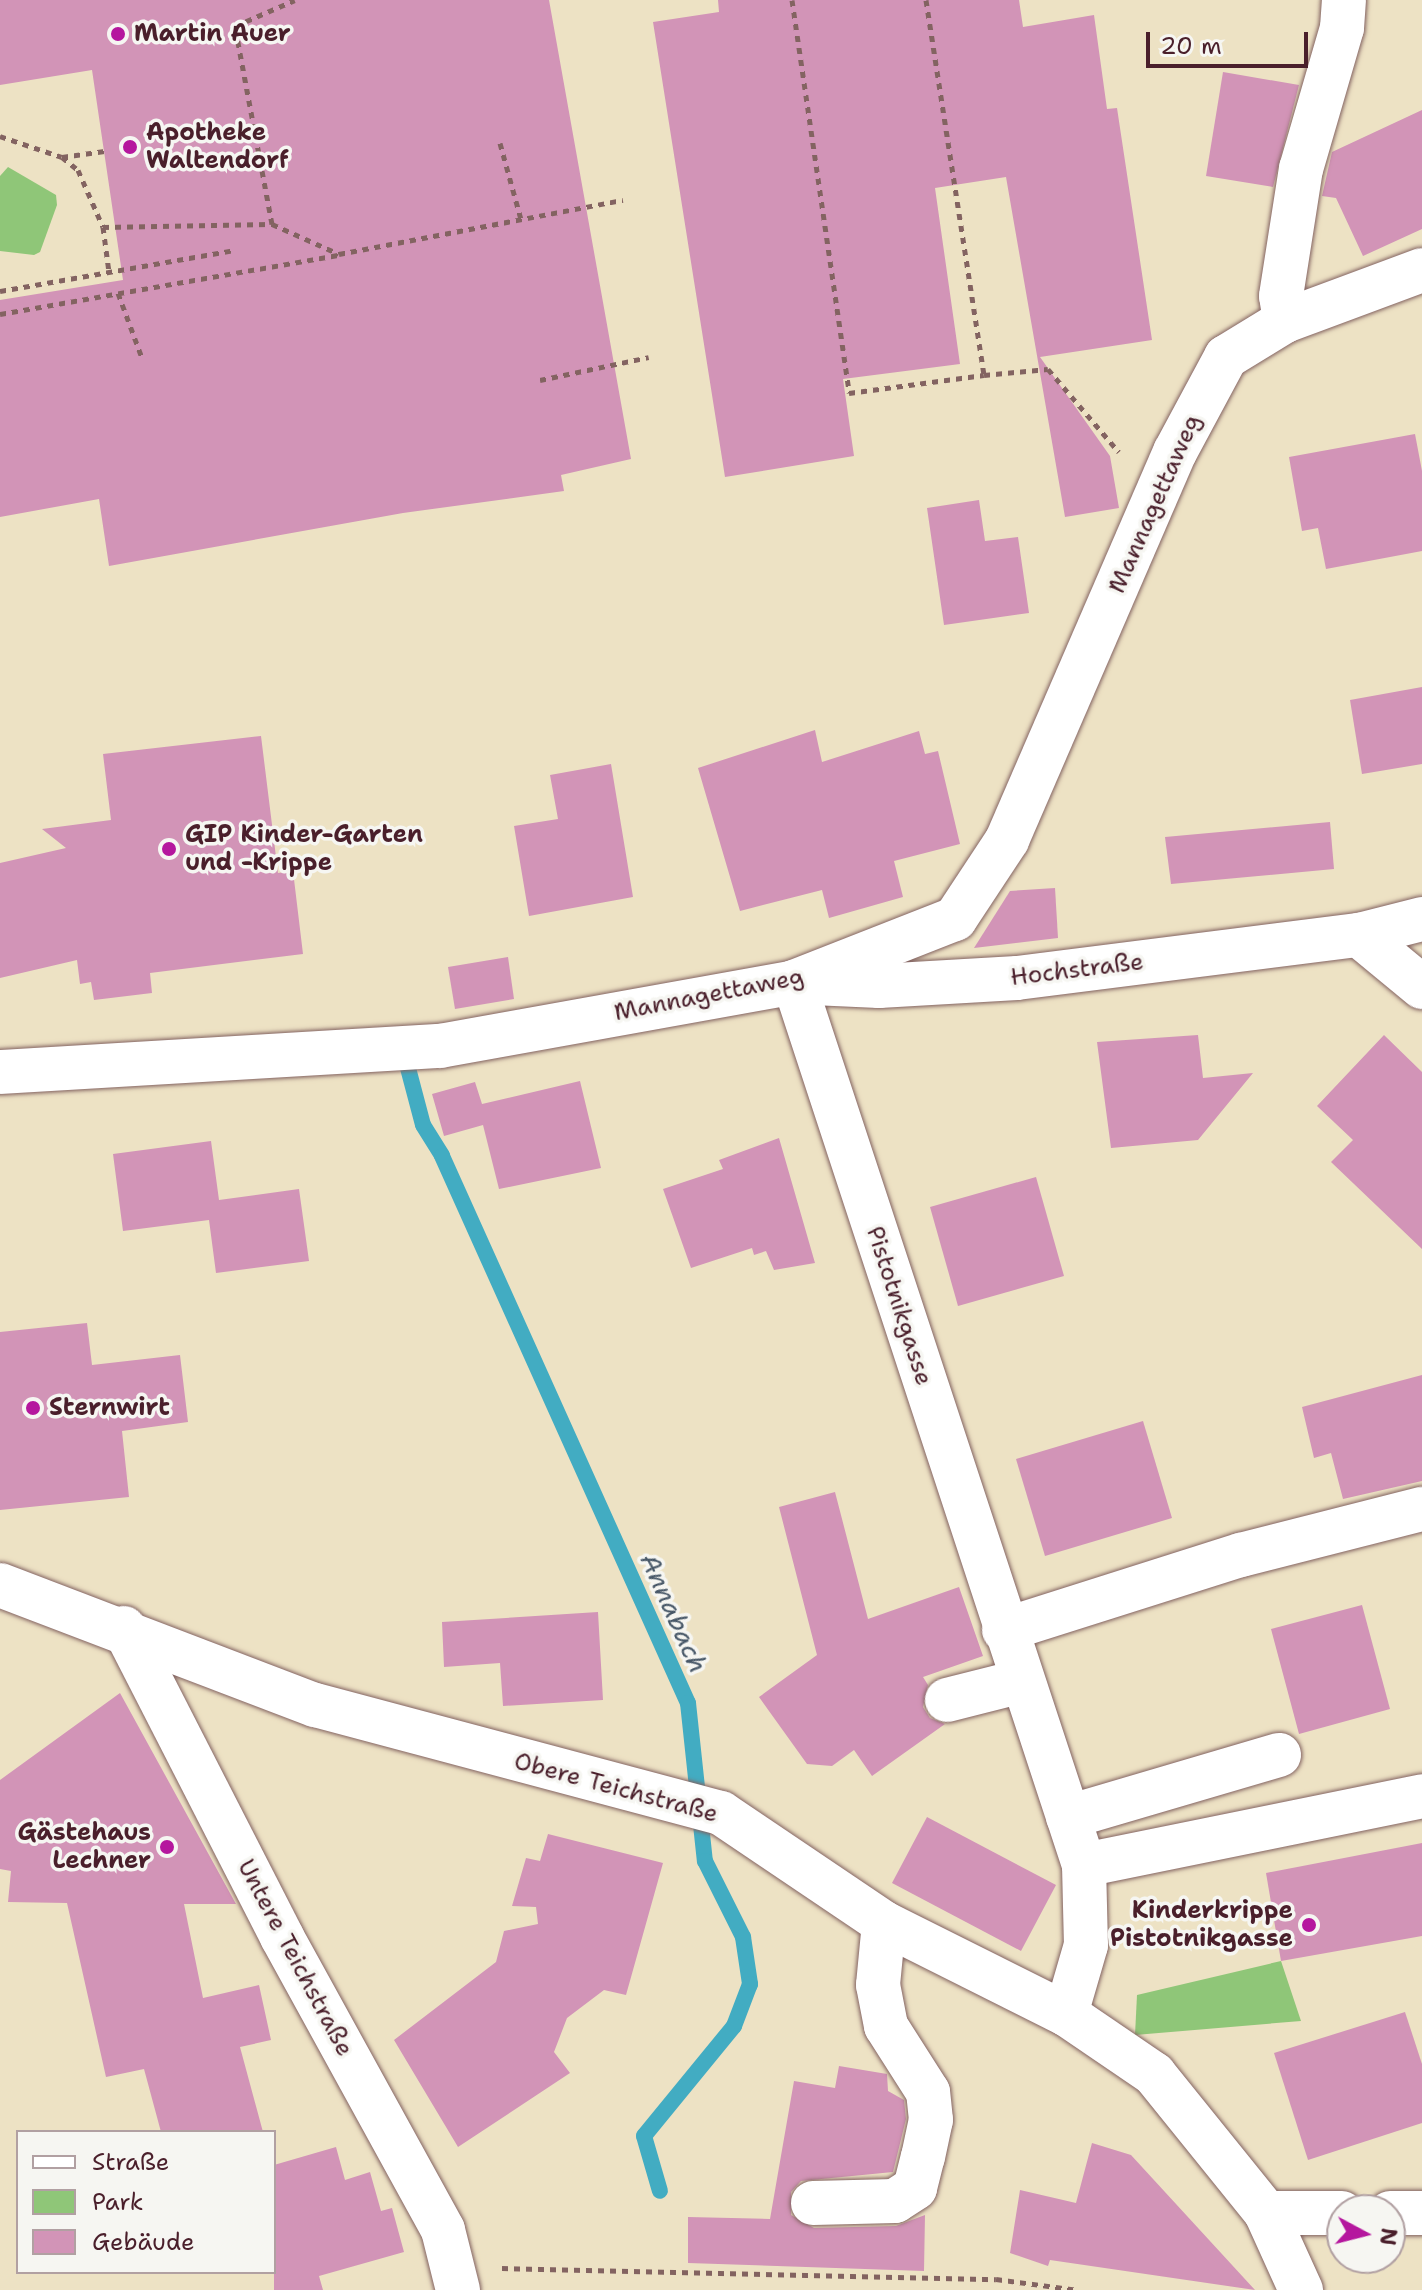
<!DOCTYPE html>
<meta charset="utf-8">
<style>
body{margin:0}
#map{position:relative;width:1422px;height:2290px;overflow:hidden;background:#ede2c4;font-family:"Shantell Sans",sans-serif}
div>[style]{position:absolute}
[style*='--x']{left:calc(var(--x)*1px);top:calc(var(--y)*1px);width:calc(var(--w)*1px);rotate:calc(var(--a)*1deg)}
.green>*{inset:0;background:#8fc678}
.stream>*{height:16px;margin:-8px;padding:0 8px;transform-origin:8px;border-radius:8px;background:#42acc2}
.building>*{inset:0;background:#d294b7}
.path>*{height:5px;margin-top:-2.5px;transform-origin:0;background:repeating-linear-gradient(90deg,#836361 0 6px,transparent 0 12px)}
.roads{filter:drop-shadow(0 0 2px #836361) drop-shadow(0 0 2px #836361)}
.minor>*{height:44px;margin:-22px;padding:0 22px;transform-origin:22px;border-radius:22px;background:#fff}
.dots>*{width:22px;height:22px;translate:-50% -50%;box-sizing:border-box;border:4px solid #f6f6f2;border-radius:50%}
span{translate:-50% -50%;white-space:nowrap;text-align:center;line-height:1.15;-webkit-text-stroke:7px #f6f6f2;paint-order:stroke}
.poi-label{font-size:24px;color:#4a1f2b;font-weight:700}
.left{translate:0 -50%;text-align:left}
.right{translate:-100% -50%;text-align:right}
.street-label{font-size:24px;color:#4a1f2b}
.water-label{font-size:26px;color:#475767;font-style:italic}
.legend{position:absolute;left:16px;top:2130px;width:260px;height:144px;box-sizing:border-box;background:#f6f6f2;border:2px solid #b1a0a2;margin:0;padding:10px 14px;list-style:none;font-size:24px;color:#4a1f2b}
.legend li{display:flex;align-items:center;gap:16px;height:40px}
.legend b{width:40px;border:2px solid #b1a0a2}
.north{position:absolute;left:1326px;top:2194px;width:80px;height:80px;box-sizing:border-box;background:#f6f6f2;border:2px solid #b1a0a2;border-radius:50%;rotate:97deg;font-size:22px;font-weight:700;line-height:32px;text-align:center;color:#4a1f2b}
.north::after{content:'';display:block;margin:auto;width:28px;height:36px;background:#b5179e;clip-path:polygon(50% 0,100% 100%,50% 72%,0 100%)}
.scale{position:absolute;left:1146px;top:32px;width:162px;height:36px;box-sizing:border-box;border:4px solid #4a1f2b;border-top:0;padding-left:10px;font-size:24px;line-height:28px;white-space:nowrap;color:#4a1f2b;-webkit-text-stroke:6px #f6f6f2;paint-order:stroke}
</style>
<div id="map">
<div class="green">
<i style="clip-path:polygon(8px 167px,56px 195px,57px 205px,40px 252px,34px 255px,0 251px,0 176px)"></i>
<i style="clip-path:polygon(1281px 1961px,1301px 2021px,1135px 2035px,1137px 1995px)"></i>
</div>
<div class="stream">
<i style="--x:404;--y:1053;--w:74;--a:75.2"></i>
<i style="--x:423;--y:1125;--w:36;--a:58"></i>
<i style="--x:442;--y:1156;--w:600;--a:65.79"></i>
<i style="--x:688;--y:1703;--w:159;--a:83.9"></i>
<i style="--x:705;--y:1861;--w:85;--a:63.4"></i>
<i style="--x:743;--y:1937;--w:48;--a:81.5"></i>
<i style="--x:750;--y:1984;--w:45;--a:110.9"></i>
<i style="--x:734;--y:2026;--w:142;--a:129.3"></i>
<i style="--x:644;--y:2136;--w:57;--a:73.8"></i>
</div>
<div class="building">
<i style="clip-path:polygon(0 0,549px 0,631px 459px,561px 475px,564px 491px,403px 513px,109px 566px,99px 499px,0 517px,0 300px,123px 280px,92px 70px,0 85px)"></i>
<i style="clip-path:polygon(718px 0,1019px 0,1023px 27px,1094px 15px,1107px 109px,1117px 108px,1152px 340px,1040px 357px,1110px 456px,1119px 508px,1065px 517px,1006px 177px,935px 188px,960px 364px,843px 379px,854px 456px,725px 477px,653px 22px,719px 12px)"></i>
<i style="clip-path:polygon(1223px 72px,1299px 85px,1273px 187px,1206px 176px)"></i>
<i style="clip-path:polygon(1422px 110px,1422px 229px,1363px 256px,1336px 198px,1322px 196px,1332px 152px)"></i>
<i style="clip-path:polygon(1415px 434px,1422px 471px,1422px 551px,1326px 569px,1318px 528px,1302px 531px,1289px 457px)"></i>
<i style="clip-path:polygon(979px 500px,985px 541px,1018px 537px,1029px 613px,944px 625px,927px 508px)"></i>
<i style="clip-path:polygon(1422px 687px,1422px 764px,1362px 774px,1350px 700px)"></i>
<i style="clip-path:polygon(815px 730px,822px 762px,919px 731px,925px 754px,938px 751px,960px 844px,894px 861px,903px 897px,829px 918px,822px 890px,740px 911px,698px 768px)"></i>
<i style="clip-path:polygon(261px 736px,278px 873px,293px 871px,303px 954px,150px 973px,152px 993px,94px 1000px,91px 982px,80px 984px,77px 960px,0 978px,0 863px,66px 848px,42px 829px,111px 820px,103px 754px)"></i>
<i style="clip-path:polygon(611px 764px,633px 897px,529px 916px,514px 826px,558px 819px,550px 775px)"></i>
<i style="clip-path:polygon(1330px 822px,1334px 869px,1171px 884px,1165px 837px)"></i>
<i style="clip-path:polygon(1055px 888px,1058px 938px,974px 948px,1010px 891px)"></i>
<i style="clip-path:polygon(508px 957px,514px 999px,455px 1009px,448px 967px)"></i>
<i style="clip-path:polygon(1198px 1035px,1203px 1078px,1253px 1073px,1198px 1140px,1111px 1148px,1097px 1042px)"></i>
<i style="clip-path:polygon(1384px 1035px,1422px 1072px,1422px 1249px,1331px 1162px,1353px 1140px,1317px 1106px)"></i>
<i style="clip-path:polygon(580px 1081px,601px 1168px,499px 1189px,483px 1125px,444px 1136px,432px 1094px,475px 1082px,482px 1104px)"></i>
<i style="clip-path:polygon(779px 1138px,815px 1263px,774px 1270px,766px 1251px,754px 1255px,752px 1248px,691px 1268px,663px 1189px,723px 1169px,719px 1160px)"></i>
<i style="clip-path:polygon(211px 1141px,219px 1200px,299px 1189px,309px 1261px,216px 1273px,209px 1220px,123px 1231px,113px 1154px)"></i>
<i style="clip-path:polygon(1036px 1177px,1064px 1276px,958px 1306px,930px 1207px)"></i>
<i style="clip-path:polygon(87px 1323px,92px 1365px,180px 1355px,188px 1422px,122px 1431px,129px 1497px,0 1510px,0 1332px)"></i>
<i style="clip-path:polygon(1422px 1375px,1422px 1481px,1343px 1499px,1331px 1453px,1314px 1458px,1302px 1407px)"></i>
<i style="clip-path:polygon(1143px 1421px,1172px 1518px,1045px 1556px,1016px 1459px)"></i>
<i style="clip-path:polygon(835px 1492px,868px 1619px,959px 1587px,983px 1656px,923px 1677px,928px 1685px,923px 1707px,930px 1718px,945px 1724px,872px 1776px,854px 1750px,832px 1766px,807px 1764px,759px 1697px,817px 1655px,779px 1507px)"></i>
<i style="clip-path:polygon(1362px 1605px,1390px 1709px,1299px 1734px,1271px 1629px)"></i>
<i style="clip-path:polygon(598px 1612px,603px 1700px,503px 1706px,500px 1663px,444px 1667px,442px 1622px)"></i>
<i style="clip-path:polygon(120px 1693px,236px 1904px,184px 1904px,203px 1998px,259px 1985px,271px 2040px,240px 2047px,263px 2132px,161px 2132px,144px 2069px,106px 2077px,67px 1903px,8px 1902px,11px 1871px,0 1869px,0 1780px)"></i>
<i style="clip-path:polygon(927px 1817px,1056px 1885px,1021px 1951px,892px 1883px)"></i>
<i style="clip-path:polygon(548px 1834px,663px 1863px,626px 1995px,604px 1990px,567px 2018px,554px 2052px,570px 2073px,458px 2147px,394px 2040px,496px 1962px,504px 1931px,538px 1924px,536px 1907px,512px 1906px,526px 1858px,540px 1861px)"></i>
<i style="clip-path:polygon(1422px 1843px,1422px 1936px,1281px 1961px,1266px 1873px)"></i>
<i style="clip-path:polygon(1405px 2012px,1422px 2064px,1422px 2123px,1308px 2160px,1274px 2053px)"></i>
<i style="clip-path:polygon(839px 2066px,887px 2074px,888px 2091px,904px 2100px,906px 2119px,893px 2172px,801px 2181px,791px 2192px,791px 2215px,814px 2228px,896px 2226px,925px 2215px,924px 2271px,688px 2263px,688px 2217px,770px 2219px,794px 2081px,835px 2088px)"></i>
<i style="clip-path:polygon(1092px 2143px,1131px 2155px,1255px 2290px,1050px 2260px,1048px 2266px,1010px 2253px,1020px 2190px,1076px 2203px)"></i>
<i style="clip-path:polygon(336px 2147px,345px 2180px,370px 2172px,381px 2211px,392px 2208px,404px 2252px,319px 2276px,323px 2290px,274px 2290px,274px 2165px)"></i>
</div>
<div class="path">
<i style="--x:792;--y:0;--w:397;--a:81.7"></i>
<i style="--x:849;--y:393;--w:136;--a:-7.6"></i>
<i style="--x:926;--y:0;--w:379;--a:81.2"></i>
<i style="--x:984;--y:375;--w:64;--a:-5.4"></i>
<i style="--x:1048;--y:369;--w:109;--a:49.5"></i>
<i style="--x:0;--y:136;--w:65;--a:18.7"></i>
<i style="--x:62;--y:157;--w:21;--a:39"></i>
<i style="--x:78;--y:170;--w:62;--a:66.3"></i>
<i style="--x:103;--y:227;--w:45;--a:82.4"></i>
<i style="--x:500;--y:143;--w:79;--a:74.6"></i>
<i style="--x:62;--y:157;--w:43;--a:-7.9"></i>
<i style="--x:272;--y:224;--w:73;--a:24.1"></i>
<i style="--x:339;--y:254;--w:289;--a:-10.8"></i>
<i style="--x:103;--y:227;--w:169;--a:-1"></i>
<i style="--x:272;--y:224;--w:201;--a:-100.6"></i>
<i style="--x:235;--y:26;--w:65;--a:-23.4"></i>
<i style="--x:0;--y:291;--w:239;--a:-9.9"></i>
<i style="--x:118;--y:293;--w:69;--a:69.7"></i>
<i style="--x:0;--y:314;--w:343;--a:-9.9"></i>
<i style="--x:540;--y:380;--w:111;--a:-11.9"></i>
<i style="--x:502;--y:2268;--w:494;--a:1.3"></i>
<i style="--x:996;--y:2279;--w:83;--a:7.6"></i>
</div>
<div class="roads">
<div class="minor">
<i style="--x:1285;--y:321;--w:25;--a:-99"></i>
<i style="--x:1281;--y:296;--w:129;--a:-81.1"></i>
<i style="--x:1301;--y:169;--w:147;--a:-73.8"></i>
<i style="--x:1342;--y:28;--w:28;--a:-86"></i>
<i style="--x:1359;--y:935;--w:82;--a:39.5"></i>
<i style="--x:794;--y:982;--w:929;--a:71.82"></i>
<i style="--x:1084;--y:1865;--w:80;--a:88.6"></i>
<i style="--x:1086;--y:1945;--w:72;--a:106.2"></i>
<i style="--x:813;--y:983;--w:66;--a:2.6"></i>
<i style="--x:879;--y:986;--w:138;--a:-3.3"></i>
<i style="--x:1017;--y:978;--w:345;--a:-7.2"></i>
<i style="--x:1359;--y:935;--w:65;--a:-14.3"></i>
<i style="--x:0;--y:1072;--w:441;--a:-3.4"></i>
<i style="--x:440;--y:1046;--w:360;--a:-10.2"></i>
<i style="--x:794;--y:982;--w:173;--a:-21.4"></i>
<i style="--x:955;--y:919;--w:95;--a:-56.6"></i>
<i style="--x:1007;--y:840;--w:423;--a:-66.6"></i>
<i style="--x:1175;--y:452;--w:108;--a:-61.8"></i>
<i style="--x:1226;--y:357;--w:69;--a:-31.4"></i>
<i style="--x:1285;--y:321;--w:146;--a:-20.4"></i>
<i style="--x:0;--y:1585;--w:337;--a:20.9"></i>
<i style="--x:315;--y:1705;--w:420;--a:14.9"></i>
<i style="--x:721;--y:1813;--w:197;--a:34"></i>
<i style="--x:884;--y:1923;--w:203;--a:26.6"></i>
<i style="--x:1066;--y:2014;--w:107;--a:34.3"></i>
<i style="--x:1154;--y:2074;--w:179;--a:51.1"></i>
<i style="--x:1266;--y:2213;--w:85;--a:65.6"></i>
<i style="--x:124;--y:1628;--w:347;--a:62.9"></i>
<i style="--x:282;--y:1937;--w:334;--a:61.2"></i>
<i style="--x:443;--y:2230;--w:62;--a:76"></i>
<i style="--x:1004;--y:1630;--w:249;--a:-17.6"></i>
<i style="--x:1241;--y:1555;--w:187;--a:-14.3"></i>
<i style="--x:947;--y:1700;--w:77;--a:-14.2"></i>
<i style="--x:1068;--y:1817;--w:220;--a:-16.4"></i>
<i style="--x:1084;--y:1865;--w:345;--a:-11.5"></i>
<i style="--x:813;--y:2203;--w:82;--a:-1.4"></i>
<i style="--x:895;--y:2201;--w:24;--a:-33"></i>
<i style="--x:915;--y:2188;--w:32;--a:-76"></i>
<i style="--x:923;--y:2157;--w:38;--a:-78"></i>
<i style="--x:931;--y:2120;--w:28;--a:-96"></i>
<i style="--x:928;--y:2092;--w:78;--a:-122.5"></i>
<i style="--x:886;--y:2026;--w:42;--a:-101"></i>
<i style="--x:878;--y:1985;--w:62;--a:-84.5"></i>
<i style="--x:1266;--y:2213;--w:76;--a:0"></i>
<i style="--x:1390;--y:2213;--w:32;--a:0"></i>
</div>
</div>
<div class="dots">
<i style="left:118px;top:34px;background:#b5179e"></i>
<i style="left:130px;top:147px;background:#b5179e"></i>
<i style="left:169px;top:849px;background:#b5179e"></i>
<i style="left:33px;top:1408px;background:#b5179e"></i>
<i style="left:167px;top:1847px;background:#b5179e"></i>
<i style="left:1309px;top:1925px;background:#b5179e"></i>
</div>
<div class="poi-label">
<span class="left" style="left:134px;top:34px">Martin Auer</span>
<span class="left" style="left:146px;top:147px">Apotheke<br>Waltendorf</span>
<span class="left" style="left:185px;top:849px">GIP Kinder-Garten<br>und -Krippe</span>
<span class="left" style="left:49px;top:1408px">Sternwirt</span>
<span class="right" style="left:151px;top:1847px">Gästehaus<br>Lechner</span>
<span class="right" style="left:1293px;top:1925px">Kinderkrippe<br>Pistotnikgasse</span>
</div>
<div class="street-label">
<span style="left:1155px;top:504px;rotate:-66deg">Mannagettaweg</span>
<span style="left:1077px;top:970px;rotate:-7deg">Hochstraße</span>
<span style="left:709px;top:995px;rotate:-11deg">Mannagettaweg</span>
<span style="left:899px;top:1306px;rotate:72deg">Pistotnikgasse</span>
<span style="left:616px;top:1788px;rotate:15deg">Obere Teichstraße</span>
<span style="left:295px;top:1958px;rotate:62deg">Untere Teichstraße</span>
</div>
<div class="water-label">
<span style="left:674px;top:1613px;rotate:66deg">Annabach</span>
</div>
<ul class="legend">
<li><b style="height:10px;background:#fff"></b>Straße</li>
<li><b style="height:22px;background:#8fc678"></b>Park</li>
<li><b style="height:22px;background:#d294b7"></b>Gebäude</li>
</ul>
<div class="north">N</div>
<div class="scale">20 m</div>
</div>
